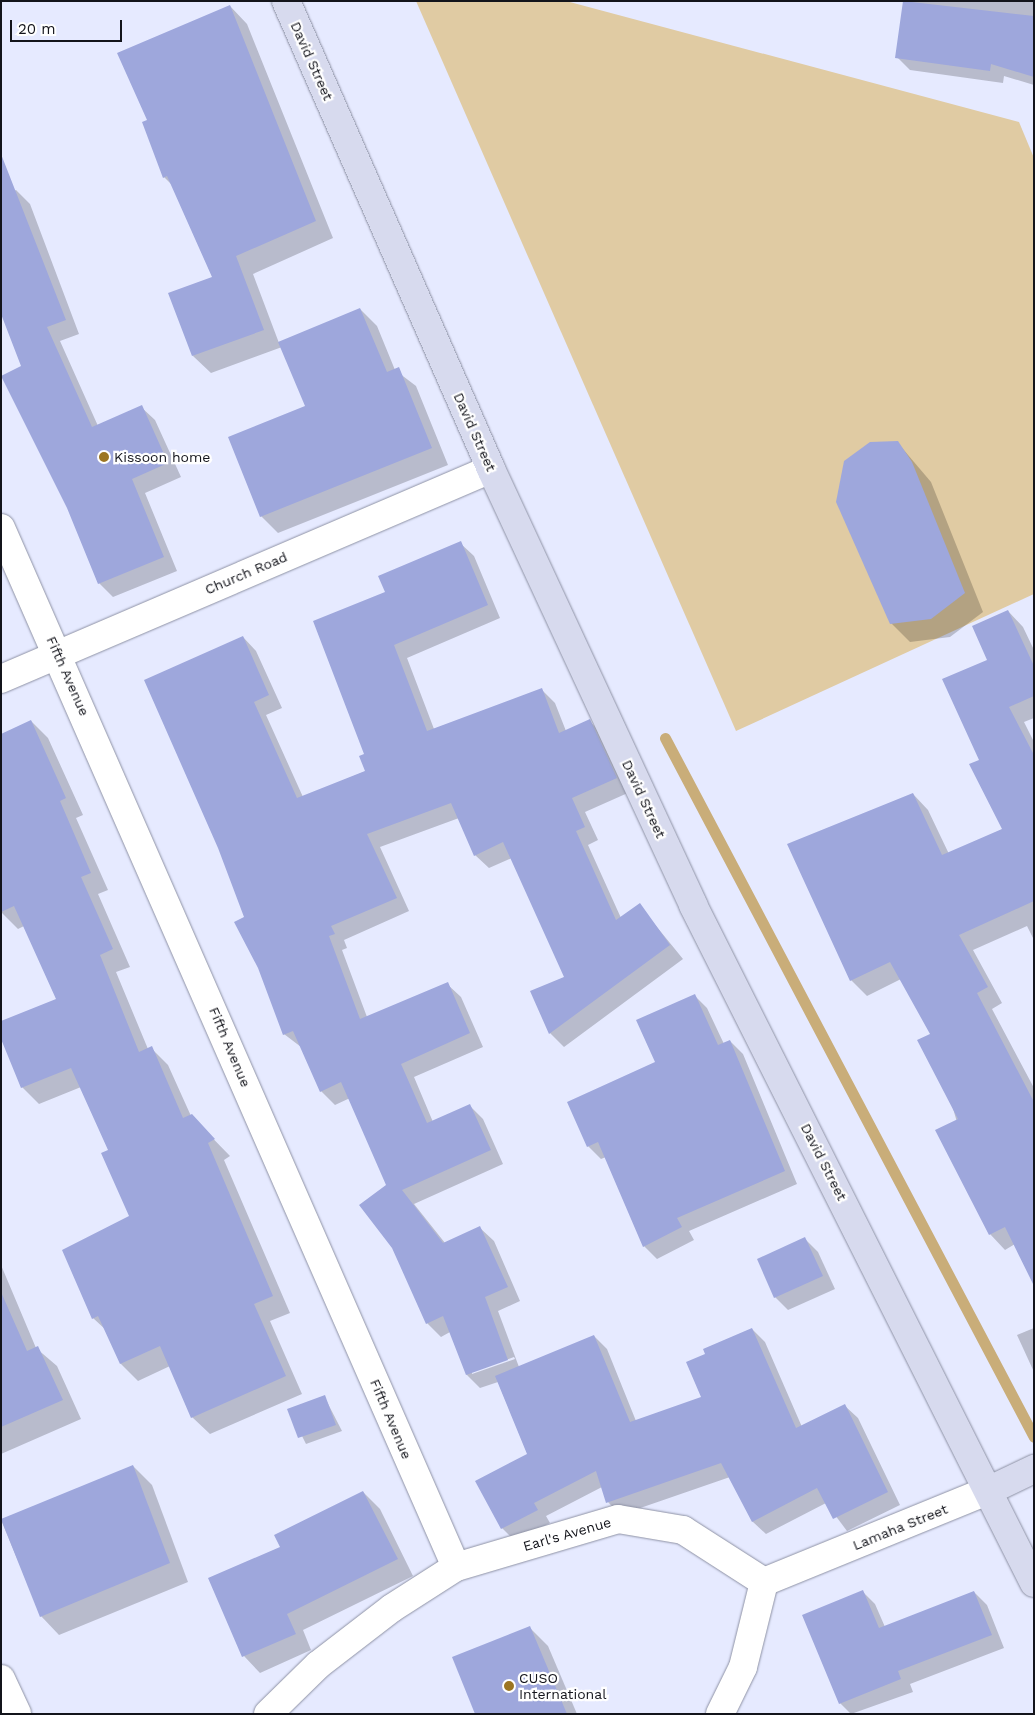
<!DOCTYPE html>
<style>
body{margin:0}
#map{position:relative;width:1035px;height:1715px;overflow:hidden;background:#e6eaff;font-family:"Work Sans",sans-serif}
div>[style]{position:absolute}
[style*='--x']{left:calc(var(--x)*1px);top:calc(var(--y)*1px);width:calc(var(--w)*1px);rotate:calc(var(--a)*1deg)}
.green>*{inset:0;background:#e0cba3}
.shadow>*{inset:0;background:#0003}
.stream>*{height:11px;margin:-5.5px;padding:0 5.5px;transform-origin:5.5px;border-radius:5.5px;background:#c9ad79}
.building>*{inset:0;background:#9ea7dc}
.roads{filter:drop-shadow(0 0 1px #8e92a5) drop-shadow(0 0 1px #8e92a5)}
.street>*{height:28px;margin:-14px;padding:0 14px;transform-origin:14px;border-radius:14px;background:#fff}
.secondary>*{height:28px;margin:-14px;padding:0 14px;transform-origin:14px;border-radius:14px;background:#d7daee}
.dots>*{width:14px;height:14px;translate:-50% -50%;box-sizing:border-box;border:2px solid #fff;border-radius:50%}
span{translate:-50% -50%;white-space:nowrap;text-align:center;line-height:1.15;-webkit-text-stroke:4.5px #fff;paint-order:stroke}
.street-label{font-size:14px;color:#13141b}
.poi-label{font-size:14px;color:#13141b}
.left{translate:0 -50%;text-align:left}
.frame{position:absolute;inset:0;border:2px solid #13141b;pointer-events:none}
.scale{position:absolute;left:10px;top:20px;width:112px;height:22px;box-sizing:border-box;border:2px solid #13141b;border-top:0;padding-left:6px;font-size:15px;line-height:18px;white-space:nowrap;color:#13141b;-webkit-text-stroke:4px #fff;paint-order:stroke}
</style>
<div id="map">
<div class="green">
<i style="clip-path:polygon(416px 1px,566px 1px,1019px 122px,1034px 158px,1034px 594px,736px 731px)"></i>
</div>
<div class="shadow">
<i style="clip-path:polygon(904px 1px,1034px 1px,1034px 85px,1004px 76px,1003px 83px,910px 70px,897px 57px)"></i>
<i style="clip-path:polygon(230px 6px,247px 24px,333px 238px,253px 274px,279px 343px,360px 309px,377px 326px,395px 370px,416px 386px,448px 465px,278px 533px,261px 516px,307px 407px,282px 347px,211px 373px,193px 356px,213px 278px,172px 185px,164px 177px,149px 121px)"></i>
<i style="clip-path:polygon(16px 190px,30px 204px,79px 334px,60px 341px,98px 426px,141px 407px,155px 420px,181px 477px,145px 493px,177px 571px,113px 597px,99px 583px,23px 367px,7px 194px)"></i>
<i style="clip-path:polygon(897px 442px,931px 482px,983px 612px,950px 637px,910px 642px,891px 623px)"></i>
<i style="clip-path:polygon(evenodd,460px 543px,474px 556px,500px 618px,407px 658px,434px 729px,542px 690px,555px 703px,566px 731px,589px 721px,603px 734px,630px 792px,585px 812px,598px 840px,588px 845px,621px 918px,639px 905px,683px 959px,564px 1047px,550px 1033px,532px 992px,565px 977px,512px 858px,489px 868px,475px 855px,459px 818px,380px 847px,409px 911px,344px 940px,347px 948px,342px 950px,367px 1017px,447px 984px,461px 997px,483px 1047px,414px 1077px,433px 1122px,470px 1106px,483px 1119px,503px 1164px,414px 1204px,445px 1243px,480px 1228px,494px 1241px,520px 1301px,498px 1311px,519px 1367px,594px 1336px,607px 1349px,636px 1421px,703px 1398px,707px 1354px,752px 1329px,765px 1342px,802px 1427px,845px 1406px,858px 1418px,900px 1505px,847px 1531px,826px 1503px,766px 1534px,753px 1522px,730px 1477px,620px 1515px,608px 1502px,602px 1487px,546px 1516px,550px 1523px,515px 1541px,502px 1528px,528px 1455px,498px 1382px,480px 1388px,467px 1375px,450px 1332px,441px 1337px,427px 1323px,388px 1185px,350px 1098px,335px 1105px,321px 1091px,301px 1047px,284px 1034px,245px 918px,243px 637px,256px 651px,282px 708px,266px 715px,303px 797px,366px 771px,387px 593px,460px 543px,514px 1357px,515px 1359px,472px 1374px,472px 1372px,514px 1357px)"></i>
<i style="clip-path:polygon(1008px 611px,1023px 627px,1034px 650px,1034px 718px,1024px 722px,1034px 742px,1034px 940px,1027px 926px,973px 950px,1002px 1003px,992px 1009px,1034px 1088px,1034px 1277px,1015px 1244px,1005px 1250px,990px 1234px,931px 1034px,901px 979px,867px 996px,851px 980px,913px 794px,928px 810px,949px 854px,1003px 829px,981px 760px,988px 660px)"></i>
<i style="clip-path:polygon(31px 721px,48px 738px,83px 815px,76px 818px,108px 890px,98px 894px,130px 967px,116px 972px,148px 1049px,151px 1048px,168px 1065px,191px 1116px,230px 1156px,224px 1160px,290px 1313px,270px 1321px,302px 1394px,210px 1434px,192px 1417px,170px 1366px,138px 1381px,121px 1364px,107px 1331px,93px 1318px,130px 1217px,109px 1151px,81px 1087px,39px 1104px,22px 1087px,57px 1000px,24px 926px,18px 929px,1px 912px)"></i>
<i style="clip-path:polygon(694px 995px,707px 1008px,724px 1044px,730px 1041px,743px 1054px,797px 1184px,689px 1231px,694px 1240px,657px 1259px,644px 1246px,606px 1157px,601px 1159px,588px 1146px,657px 1063px)"></i>
<i style="clip-path:polygon(805px 1239px,818px 1252px,835px 1289px,788px 1310px,775px 1297px)"></i>
<i style="clip-path:polygon(1px 1265px,36px 1348px,57px 1366px,81px 1419px,1px 1454px)"></i>
<i style="clip-path:polygon(1034px 1328px,1034px 1372px,1017px 1335px)"></i>
<i style="clip-path:polygon(324px 1396px,342px 1431px,306px 1444px,289px 1410px)"></i>
<i style="clip-path:polygon(133px 1466px,152px 1485px,188px 1582px,59px 1635px,41px 1616px,1px 1520px)"></i>
<i style="clip-path:polygon(363px 1492px,380px 1509px,413px 1576px,303px 1630px,311px 1650px,260px 1673px,244px 1656px,281px 1547px)"></i>
<i style="clip-path:polygon(862px 1591px,875px 1604px,885px 1627px,974px 1592px,987px 1605px,1004px 1648px,910px 1684px,913px 1692px,851px 1714px,840px 1703px)"></i>
<i style="clip-path:polygon(529px 1627px,548px 1646px,577px 1714px,477px 1714px)"></i>
</div>
<div class="stream">
<i style="--x:665;--y:738;--w:790;--a:62.17"></i>
</div>
<div class="building">
<i style="clip-path:polygon(903px 1px,1034px 16px,1034px 77px,991px 64px,990px 71px,895px 58px)"></i>
<i style="clip-path:polygon(230px 5px,316px 221px,236px 256px,264px 330px,192px 356px,168px 293px,212px 277px,167px 176px,163px 178px,142px 122px,147px 120px,117px 53px)"></i>
<i style="clip-path:polygon(1px 154px,66px 320px,47px 327px,92px 427px,142px 405px,168px 463px,132px 479px,164px 557px,98px 584px,67px 508px,1px 376px,21px 366px,1px 314px)"></i>
<i style="clip-path:polygon(360px 308px,387px 372px,399px 367px,432px 448px,260px 517px,228px 437px,305px 406px,278px 342px)"></i>
<i style="clip-path:polygon(898px 441px,912px 462px,965px 593px,931px 619px,890px 624px,836px 502px,844px 461px,870px 442px)"></i>
<i style="clip-path:polygon(461px 541px,488px 605px,394px 645px,427px 731px,542px 688px,559px 733px,590px 719px,617px 778px,572px 798px,585px 827px,576px 831px,616px 920px,640px 903px,670px 945px,549px 1034px,530px 991px,564px 977px,503px 842px,474px 856px,451px 803px,367px 834px,397px 898px,331px 926px,335px 934px,329px 936px,360px 1019px,448px 982px,470px 1033px,401px 1064px,427px 1123px,470px 1104px,491px 1150px,402px 1190px,443px 1243px,480px 1226px,508px 1287px,485px 1297px,508px 1360px,466px 1375px,443px 1316px,426px 1324px,392px 1248px,359px 1205px,386px 1185px,341px 1082px,320px 1092px,293px 1031px,283px 1035px,258px 968px,234px 922px,244px 917px,218px 848px,144px 680px,243px 636px,269px 695px,254px 702px,297px 798px,365px 771px,359px 756px,364px 754px,313px 621px,385px 592px,378px 576px)"></i>
<i style="clip-path:polygon(1008px 610px,1034px 666px,1034px 696px,1009px 707px,1034px 755px,1034px 901px,959px 935px,988px 987px,977px 993px,1034px 1102px,1034px 1286px,1005px 1227px,989px 1235px,935px 1130px,958px 1119px,917px 1040px,930px 1034px,890px 962px,850px 981px,787px 844px,913px 793px,942px 855px,1002px 829px,969px 764px,979px 760px,942px 679px,987px 660px,972px 626px)"></i>
<i style="clip-path:polygon(31px 720px,66px 798px,60px 801px,91px 873px,81px 877px,113px 949px,100px 955px,139px 1052px,152px 1046px,183px 1118px,192px 1114px,215px 1139px,208px 1143px,273px 1296px,254px 1304px,286px 1376px,191px 1418px,160px 1346px,120px 1364px,98px 1316px,92px 1319px,62px 1250px,129px 1216px,101px 1153px,108px 1150px,71px 1068px,21px 1088px,1px 1039px,1px 1021px,56px 999px,14px 906px,1px 912px,1px 734px)"></i>
<i style="clip-path:polygon(695px 994px,718px 1045px,730px 1040px,785px 1171px,677px 1218px,682px 1227px,643px 1247px,598px 1142px,587px 1147px,567px 1102px,655px 1062px,636px 1020px)"></i>
<i style="clip-path:polygon(805px 1237px,823px 1276px,774px 1298px,757px 1259px)"></i>
<i style="clip-path:polygon(1px 1292px,27px 1351px,38px 1346px,63px 1400px,1px 1427px)"></i>
<i style="clip-path:polygon(752px 1328px,796px 1428px,845px 1404px,888px 1492px,833px 1519px,817px 1488px,752px 1522px,721px 1463px,606px 1503px,596px 1471px,534px 1503px,538px 1510px,501px 1529px,475px 1481px,527px 1454px,495px 1376px,594px 1335px,630px 1422px,701px 1397px,686px 1362px,705px 1354px,703px 1349px)"></i>
<i style="clip-path:polygon(325px 1395px,336px 1425px,298px 1438px,287px 1409px)"></i>
<i style="clip-path:polygon(133px 1465px,170px 1563px,40px 1617px,1px 1519px)"></i>
<i style="clip-path:polygon(363px 1491px,398px 1559px,287px 1614px,296px 1634px,242px 1657px,208px 1578px,280px 1547px,274px 1535px)"></i>
<i style="clip-path:polygon(863px 1590px,879px 1628px,974px 1591px,992px 1635px,898px 1671px,901px 1679px,839px 1704px,802px 1615px)"></i>
<i style="clip-path:polygon(530px 1626px,567px 1714px,475px 1714px,452px 1657px)"></i>
</div>
<div class="roads">
<div class="street">
<i style="--x:1;--y:528;--w:1134;--a:66.35"></i>
<i style="--x:1;--y:679;--w:533;--a:-23.2"></i>
<i style="--x:764;--y:1582;--w:244;--a:-22.2"></i>
<i style="--x:1;--y:1679;--w:38;--a:65"></i>
<i style="--x:268;--y:1714;--w:70;--a:-44.4"></i>
<i style="--x:318;--y:1665;--w:93;--a:-37.6"></i>
<i style="--x:392;--y:1608;--w:76;--a:-32.6"></i>
<i style="--x:456;--y:1567;--w:169;--a:-16.5"></i>
<i style="--x:618;--y:1519;--w:66;--a:9.6"></i>
<i style="--x:683;--y:1530;--w:96;--a:32.7"></i>
<i style="--x:720;--y:1714;--w:52;--a:-63.9"></i>
<i style="--x:743;--y:1667;--w:88;--a:-76.1"></i>
</div>
<div class="secondary">
<i style="--x:286;--y:1;--w:511;--a:66.34"></i>
<i style="--x:491;--y:469;--w:481;--a:65.1"></i>
<i style="--x:693;--y:905;--w:759;--a:63.3"></i>
<i style="--x:990;--y:1490;--w:49;--a:-25.5"></i>
</div>
</div>
<div class="dots">
<i style="left:104px;top:457px;background:#9c7522"></i>
<i style="left:509px;top:1686px;background:#9c7522"></i>
</div>
<div class="street-label">
<span style="left:312px;top:61px;rotate:66deg">David Street</span>
<span style="left:475px;top:432px;rotate:66deg">David Street</span>
<span style="left:246px;top:573px;rotate:-23deg">Church Road</span>
<span style="left:68px;top:676px;rotate:66deg">Fifth Avenue</span>
<span style="left:644px;top:799px;rotate:65deg">David Street</span>
<span style="left:230px;top:1047px;rotate:67deg">Fifth Avenue</span>
<span style="left:824px;top:1162px;rotate:63deg">David Street</span>
<span style="left:391px;top:1419px;rotate:67deg">Fifth Avenue</span>
<span style="left:900px;top:1527px;rotate:-22deg">Lamaha Street</span>
<span style="left:567px;top:1534px;rotate:-16deg">Earl's Avenue</span>
</div>
<div class="poi-label">
<span class="left" style="left:114px;top:457px">Kissoon home</span>
<span class="left" style="left:519px;top:1686px">CUSO<br>International</span>
</div>
<div class="frame"></div>
<div class="scale">20 m</div>
</div>
